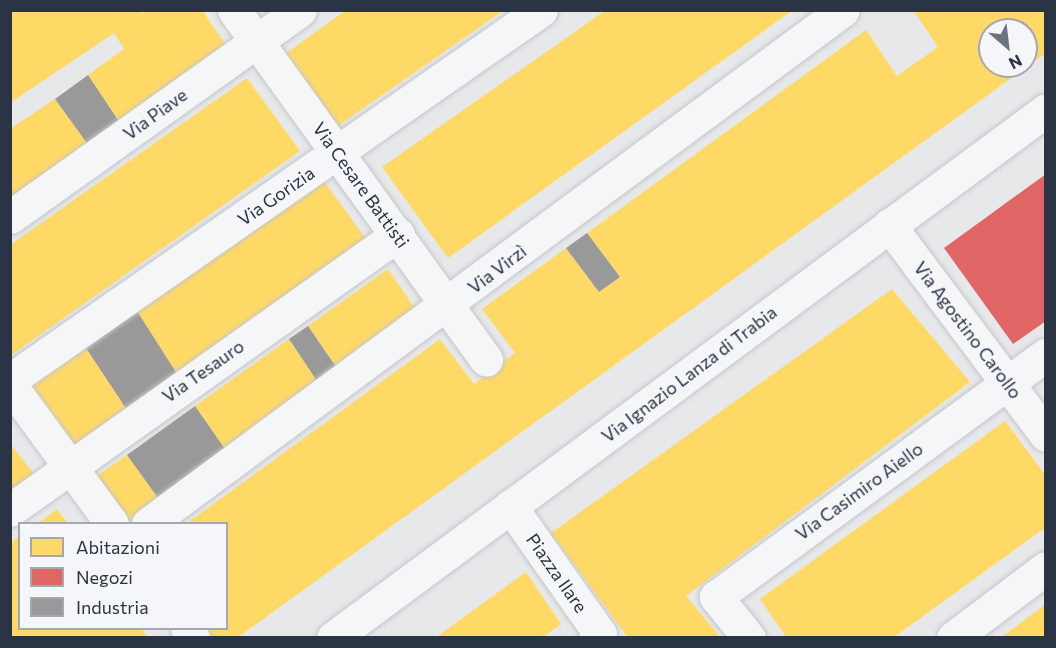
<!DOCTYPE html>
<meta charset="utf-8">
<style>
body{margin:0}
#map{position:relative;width:1056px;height:648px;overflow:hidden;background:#e6e8ea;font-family:Commissioner,sans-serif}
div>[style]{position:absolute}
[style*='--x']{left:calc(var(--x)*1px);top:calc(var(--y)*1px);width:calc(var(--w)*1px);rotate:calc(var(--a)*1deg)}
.homes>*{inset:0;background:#ffd966}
.shops>*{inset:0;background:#e06666}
.industry>*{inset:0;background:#999}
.roads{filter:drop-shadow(0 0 2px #c4c6c8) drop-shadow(0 0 2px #c4c6c8)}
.minor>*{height:33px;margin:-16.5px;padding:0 16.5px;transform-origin:16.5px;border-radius:16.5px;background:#f5f6f7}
span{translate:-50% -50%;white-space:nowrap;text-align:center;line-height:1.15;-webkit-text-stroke:6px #f4f6f9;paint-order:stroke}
.street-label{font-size:18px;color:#2b3445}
.frame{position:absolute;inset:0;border:12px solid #2b3445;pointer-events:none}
.legend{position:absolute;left:18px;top:522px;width:210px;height:108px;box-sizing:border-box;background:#f4f6f9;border:2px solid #a4a8b1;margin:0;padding:8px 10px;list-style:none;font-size:18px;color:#2b3445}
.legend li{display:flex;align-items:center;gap:12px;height:30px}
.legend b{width:30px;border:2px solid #a4a8b1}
.north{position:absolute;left:978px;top:18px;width:60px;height:60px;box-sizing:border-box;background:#f4f6f9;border:2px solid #a4a8b1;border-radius:50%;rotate:152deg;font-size:16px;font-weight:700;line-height:24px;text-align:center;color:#2b3445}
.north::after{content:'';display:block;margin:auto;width:21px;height:27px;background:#6c737f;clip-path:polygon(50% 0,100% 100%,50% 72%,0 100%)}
</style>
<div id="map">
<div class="homes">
<i style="clip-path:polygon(10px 10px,140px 10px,142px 14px,146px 10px,202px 10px,228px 48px,120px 123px,88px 75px,124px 49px,114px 33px,10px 103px)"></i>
<i style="clip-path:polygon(346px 10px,504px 10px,335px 128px,285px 54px)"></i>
<i style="clip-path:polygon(606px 10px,793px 10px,448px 258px,382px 167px)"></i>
<i style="clip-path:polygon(evenodd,913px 10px,1046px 10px,1046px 53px,237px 638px,209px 638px,203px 628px,226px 628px,226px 524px,186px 524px,440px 339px,474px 384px,515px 353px,482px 309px,566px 248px,599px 292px,620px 277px,587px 233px,866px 30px,897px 76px,938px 47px,913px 10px,990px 30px,1026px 30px,1026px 66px,990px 66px,990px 30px)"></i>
<i style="clip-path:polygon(247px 78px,300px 151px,10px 356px,10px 245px)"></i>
<i style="clip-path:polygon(55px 99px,89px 146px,10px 201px,10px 129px)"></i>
<i style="clip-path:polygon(324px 181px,368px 242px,179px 377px,137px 311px)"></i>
<i style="clip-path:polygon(388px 269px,416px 310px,336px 367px,308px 326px)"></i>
<i style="clip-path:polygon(892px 289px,970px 382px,686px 596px,721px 638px,628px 638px,551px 533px)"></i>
<i style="clip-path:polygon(289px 339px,317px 381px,225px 449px,195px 406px)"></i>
<i style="clip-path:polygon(86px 348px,129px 413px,78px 449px,32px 385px)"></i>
<i style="clip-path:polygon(1005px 421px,1046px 476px,1046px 527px,893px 638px,787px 638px,760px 599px)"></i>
<i style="clip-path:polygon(10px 443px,36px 477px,10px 495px)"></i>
<i style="clip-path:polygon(127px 455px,158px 498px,127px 521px,95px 477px)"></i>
<i style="clip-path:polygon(57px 509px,68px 524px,37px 524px)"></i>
<i style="clip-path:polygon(20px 536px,20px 628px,141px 628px,148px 638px,10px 638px,10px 543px)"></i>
<i style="clip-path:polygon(526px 572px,561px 624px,542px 638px,435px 638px)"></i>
<i style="clip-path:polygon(1046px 604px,1046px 638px,1000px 638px)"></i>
</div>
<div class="shops">
<i style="clip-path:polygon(1046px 174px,1046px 321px,1013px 344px,944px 248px)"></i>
</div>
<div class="industry">
<i style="clip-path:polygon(88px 75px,120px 123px,89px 146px,55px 99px)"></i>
<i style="clip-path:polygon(587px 233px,620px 277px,599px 292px,566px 248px)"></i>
<i style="clip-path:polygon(137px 311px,179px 377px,129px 413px,86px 348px)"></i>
<i style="clip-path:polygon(308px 326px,336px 367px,317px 381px,289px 339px)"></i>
<i style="clip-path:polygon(195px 406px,225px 449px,158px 498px,127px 455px)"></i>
</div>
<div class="roads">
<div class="minor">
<i style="--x:234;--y:10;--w:431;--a:54.2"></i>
<i style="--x:10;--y:217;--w:356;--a:-35.5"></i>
<i style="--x:889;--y:225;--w:262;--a:53.2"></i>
<i style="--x:10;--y:380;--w:647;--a:-34.87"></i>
<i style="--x:10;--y:385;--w:172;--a:53.7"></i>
<i style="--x:510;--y:506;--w:156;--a:54.9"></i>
<i style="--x:600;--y:634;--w:6;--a:141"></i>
<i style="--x:10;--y:510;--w:476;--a:-35.4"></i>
<i style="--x:148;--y:524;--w:864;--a:-36.49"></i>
<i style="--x:187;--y:628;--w:12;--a:59"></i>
<i style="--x:333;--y:638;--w:887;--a:-36.52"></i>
<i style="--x:749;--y:638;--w:53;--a:-128.8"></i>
<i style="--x:716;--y:597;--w:409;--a:-36.3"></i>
<i style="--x:953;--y:638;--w:116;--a:-37"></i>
</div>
</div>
<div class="street-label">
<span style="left:155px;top:114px;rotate:-36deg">Via Piave</span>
<span style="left:361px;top:185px;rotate:54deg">Via Cesare Battisti</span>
<span style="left:276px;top:196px;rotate:-35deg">Via Gorizia</span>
<span style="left:497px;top:269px;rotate:-37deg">Via Virzì</span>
<span style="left:968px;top:330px;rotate:53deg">Via Agostino Carollo</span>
<span style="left:203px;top:371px;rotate:-35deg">Via Tesauro</span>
<span style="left:689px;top:374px;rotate:-37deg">Via Ignazio Lanza di Trabia</span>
<span style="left:859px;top:491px;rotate:-36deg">Via Casimiro Aiello</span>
<span style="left:557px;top:573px;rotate:55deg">Piazza Ilare</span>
</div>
<div class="frame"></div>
<ul class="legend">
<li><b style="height:16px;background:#ffd966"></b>Abitazioni</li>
<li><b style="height:16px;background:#e06666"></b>Negozi</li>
<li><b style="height:16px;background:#999"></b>Industria</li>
</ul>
<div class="north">N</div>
</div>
